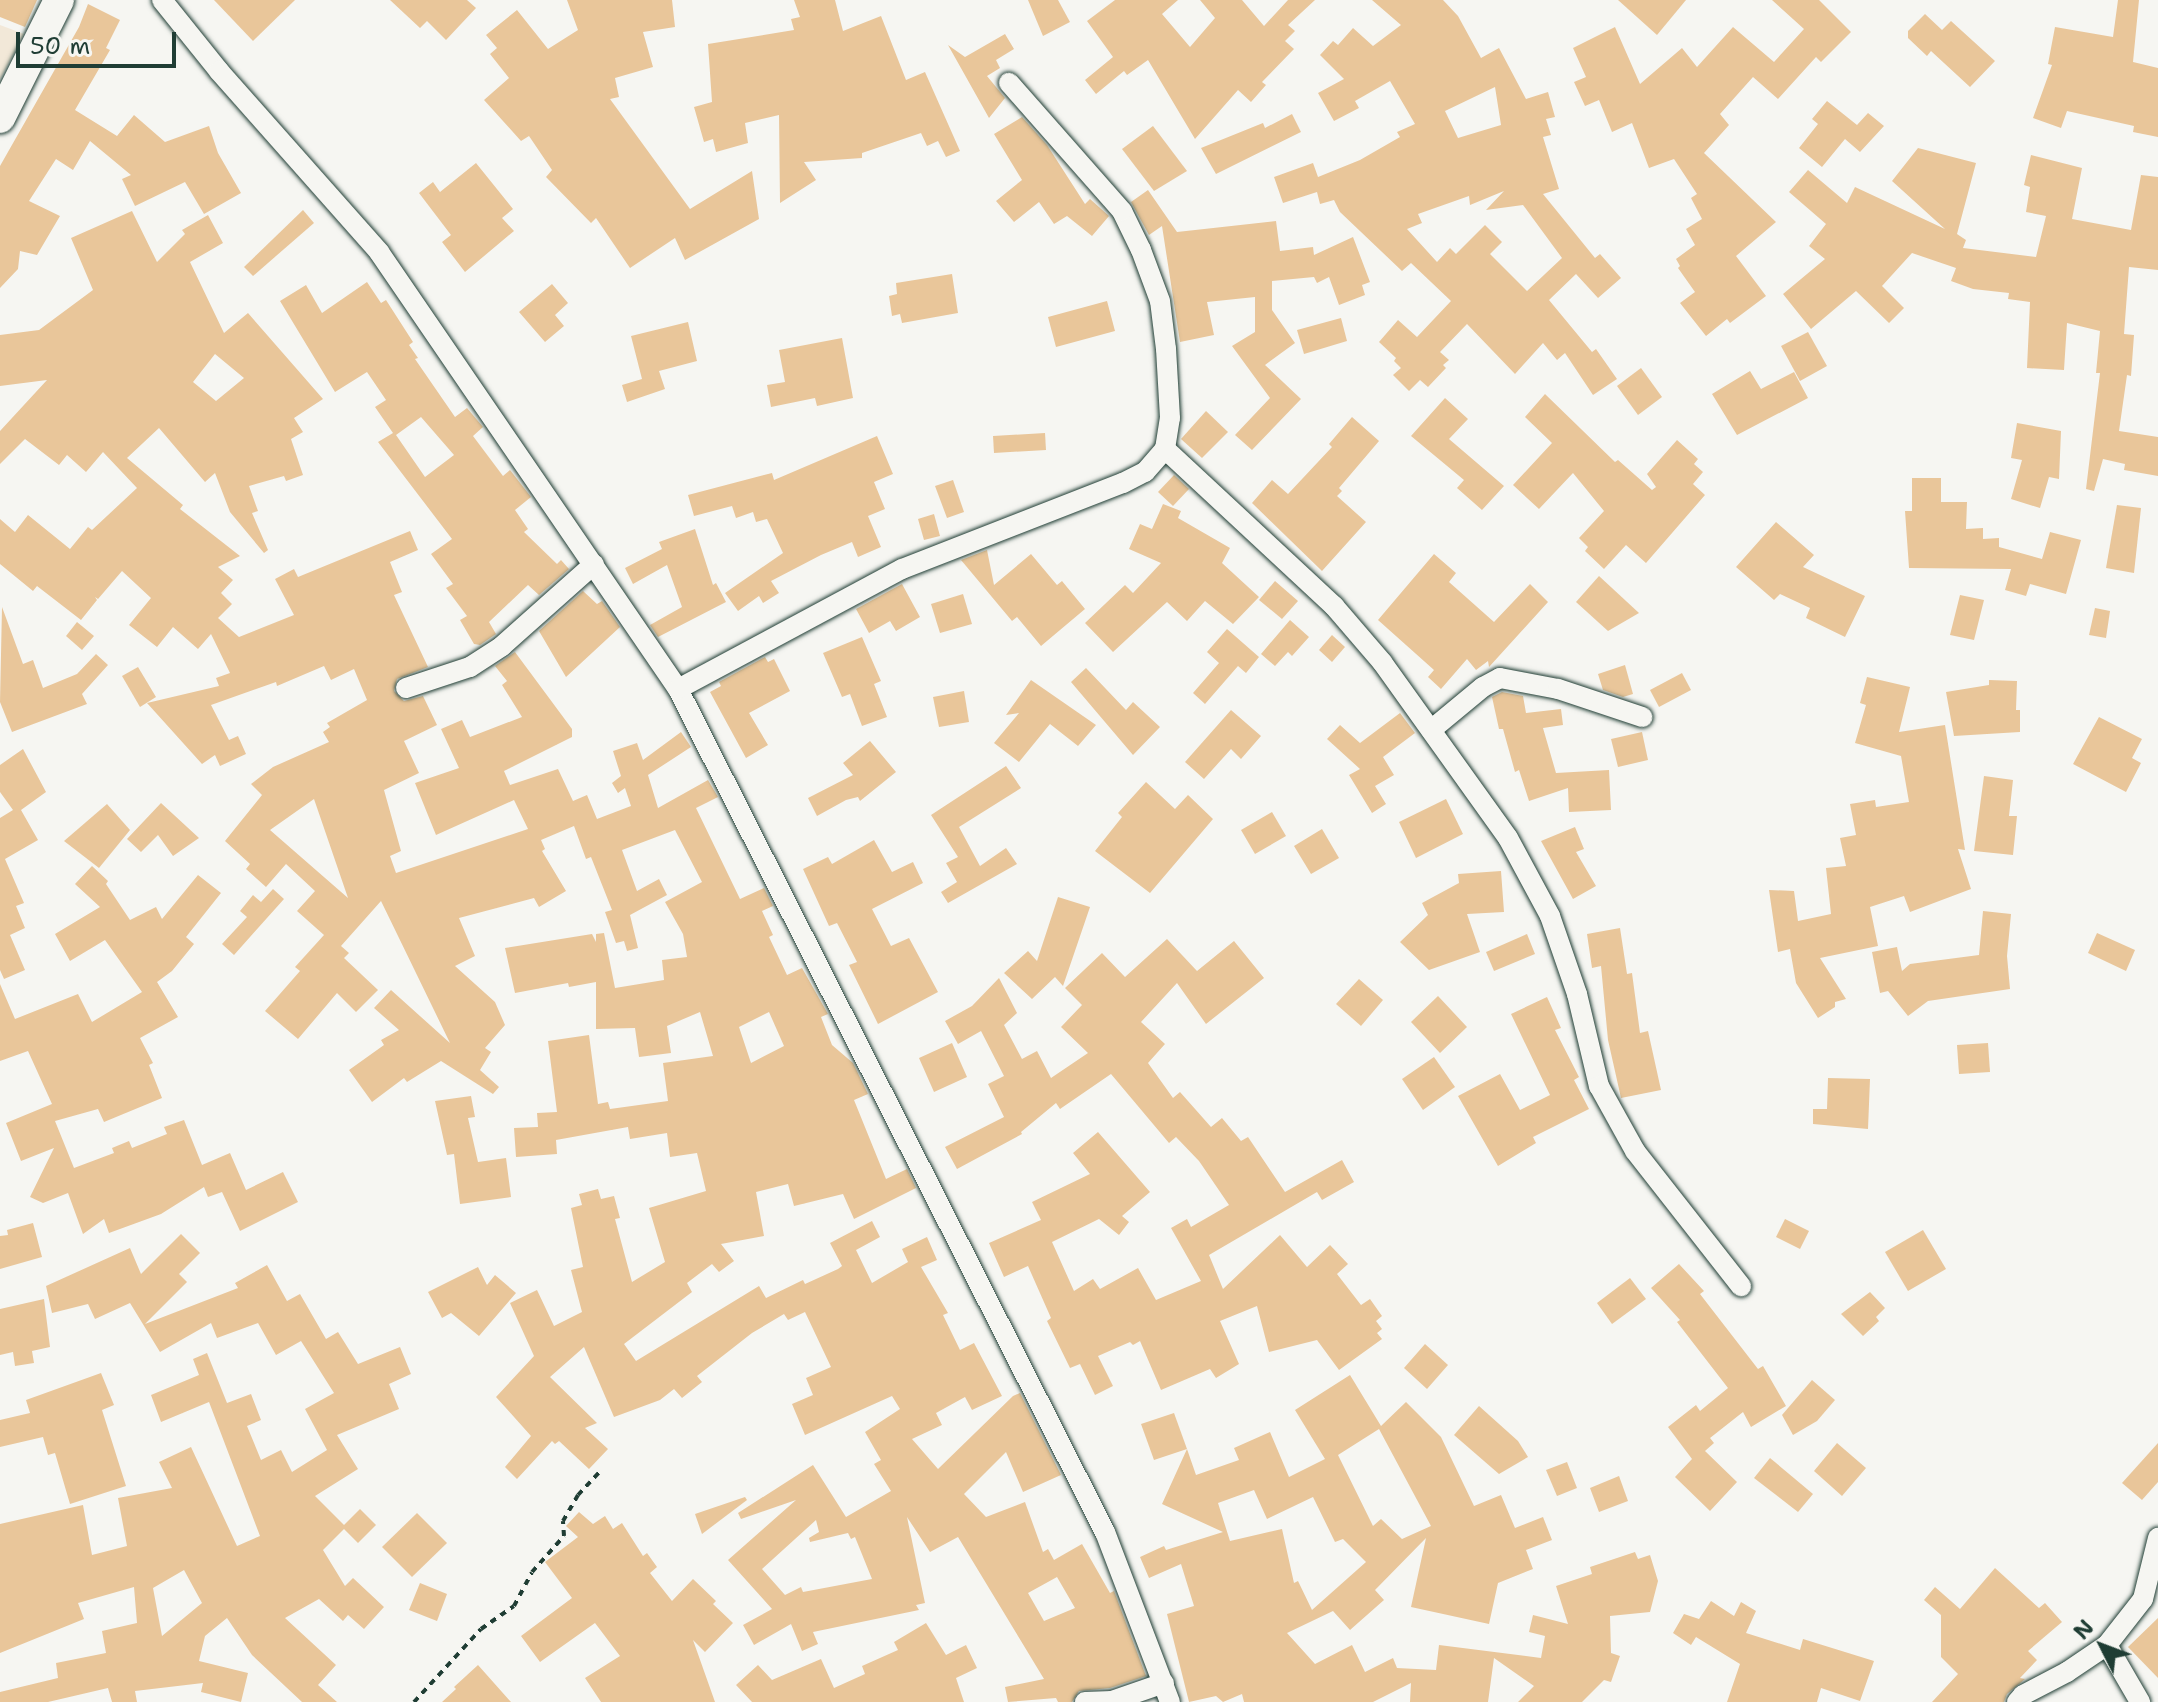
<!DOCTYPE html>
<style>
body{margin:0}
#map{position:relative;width:2158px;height:1702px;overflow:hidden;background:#f6f6f2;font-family:"Shantell Sans",sans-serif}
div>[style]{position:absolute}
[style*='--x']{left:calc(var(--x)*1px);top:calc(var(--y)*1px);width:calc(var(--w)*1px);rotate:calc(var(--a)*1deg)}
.built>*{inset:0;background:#f2e8d8}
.building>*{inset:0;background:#e9c69a}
.path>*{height:4px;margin-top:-2px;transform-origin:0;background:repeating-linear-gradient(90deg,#1f3d34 0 6px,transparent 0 12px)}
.roads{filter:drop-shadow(0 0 2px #1f3d34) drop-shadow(0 0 2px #1f3d34)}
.street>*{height:20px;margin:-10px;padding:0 10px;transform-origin:10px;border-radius:10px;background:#f6f6f2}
.secondary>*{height:30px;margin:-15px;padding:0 15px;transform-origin:15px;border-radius:15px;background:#f6f6f2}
span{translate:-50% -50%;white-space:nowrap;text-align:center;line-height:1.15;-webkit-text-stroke:6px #f6f6f2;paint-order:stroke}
.north{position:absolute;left:2062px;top:1606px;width:80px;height:80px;-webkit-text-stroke:6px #f6f6f2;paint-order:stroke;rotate:312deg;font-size:22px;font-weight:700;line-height:32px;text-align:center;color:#1f3d34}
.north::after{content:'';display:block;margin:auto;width:28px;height:36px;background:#1f3d34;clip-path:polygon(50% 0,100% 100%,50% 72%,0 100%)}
.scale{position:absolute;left:16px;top:32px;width:160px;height:36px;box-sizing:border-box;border:4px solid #1f3d34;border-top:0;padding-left:10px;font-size:24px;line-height:28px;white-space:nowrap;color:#1f3d34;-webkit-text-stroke:6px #f6f6f2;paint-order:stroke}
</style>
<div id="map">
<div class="built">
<i style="clip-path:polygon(0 25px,24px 34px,0 79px)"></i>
</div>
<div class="building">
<i style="clip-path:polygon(0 0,37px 0,25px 27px,0 17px)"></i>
<i style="clip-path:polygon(214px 0,295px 0,253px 41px)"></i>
<i style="clip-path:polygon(390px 0,467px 0,476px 8px,446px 40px,427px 21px,420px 28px)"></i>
<i style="clip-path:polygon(567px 0,672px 0,675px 27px,643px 32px,653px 67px,615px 78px,619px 97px,610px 99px,690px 209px,752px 171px,759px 219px,685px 260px,675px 238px,630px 268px,596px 218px,591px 223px,546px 177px,552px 170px,529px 136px,521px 141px,484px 100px,509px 78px,490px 54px,497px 48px,486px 35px,517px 10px,548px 49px,578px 30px)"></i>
<i style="clip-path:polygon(794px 0,835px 0,843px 31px,881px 16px,906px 80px,925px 72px,960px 151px,946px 157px,938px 141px,927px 146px,921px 133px,862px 153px,862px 158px,804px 162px,816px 180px,780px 203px,779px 115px,745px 123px,748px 143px,716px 152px,713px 139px,704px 142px,694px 107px,712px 102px,708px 44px,794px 30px,791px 19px,800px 17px)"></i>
<i style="clip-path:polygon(1028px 0,1058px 0,1070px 22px,1043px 36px)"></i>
<i style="clip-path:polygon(1115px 0,1178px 0,1162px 14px,1190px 47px,1215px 18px,1200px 0,1242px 0,1264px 26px,1288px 0,1315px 0,1288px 25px,1295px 31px,1285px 41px,1294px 49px,1262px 82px,1266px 85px,1251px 102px,1238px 90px,1195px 139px,1148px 60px,1127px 75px,1124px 71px,1096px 94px,1085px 80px,1113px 57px,1087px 21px)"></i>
<i style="clip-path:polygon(evenodd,1372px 0,1443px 0,1458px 16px,1481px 58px,1499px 48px,1526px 99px,1548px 92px,1555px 117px,1546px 119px,1551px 135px,1543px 137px,1559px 189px,1543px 194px,1595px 258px,1600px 254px,1621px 278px,1598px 298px,1576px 274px,1549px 300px,1592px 352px,1596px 349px,1617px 379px,1593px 395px,1565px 353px,1557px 360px,1543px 343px,1515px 374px,1467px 324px,1440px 352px,1449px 360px,1443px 365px,1446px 368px,1428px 387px,1420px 380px,1409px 391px,1393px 375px,1401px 368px,1394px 361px,1396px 358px,1379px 342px,1398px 320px,1417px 337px,1451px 301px,1411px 263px,1402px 271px,1340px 212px,1334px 200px,1320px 204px,1317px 192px,1283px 203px,1274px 177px,1313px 163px,1318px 177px,1360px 160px,1400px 137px,1397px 132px,1415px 124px,1390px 81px,1355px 101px,1359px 108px,1334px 121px,1318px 93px,1344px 79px,1320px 55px,1333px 41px,1338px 45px,1353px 28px,1373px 46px,1401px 25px,1372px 0,1495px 87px,1501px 125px,1458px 138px,1445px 111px,1495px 87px,1372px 0,1504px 191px,1486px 210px,1523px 205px,1562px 258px,1527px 291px,1490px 254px,1502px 242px,1485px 225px,1456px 254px,1450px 248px,1437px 262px,1407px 229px,1422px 223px,1418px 214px,1469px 196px,1470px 205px,1504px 191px)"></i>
<i style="clip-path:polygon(1618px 0,1686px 0,1657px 35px)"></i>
<i style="clip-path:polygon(1772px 0,1819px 0,1851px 32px,1821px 62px,1816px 57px,1778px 99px,1753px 77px,1720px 114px,1729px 125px,1704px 153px,1776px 222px,1736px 256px,1766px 296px,1730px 323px,1727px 319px,1706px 336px,1680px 303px,1695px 292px,1678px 268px,1680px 266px,1676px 259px,1695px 245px,1686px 229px,1702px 219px,1691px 198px,1697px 194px,1674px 159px,1649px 168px,1632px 123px,1612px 132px,1599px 100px,1585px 106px,1574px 82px,1586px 77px,1573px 48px,1615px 27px,1640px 84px,1682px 48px,1697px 67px,1733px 27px,1774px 62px,1804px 29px)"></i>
<i style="clip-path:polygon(2118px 0,2139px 0,2133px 62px,2158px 68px,2158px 137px,2133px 132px,2134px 126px,2067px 111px,2061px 128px,2033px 118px,2052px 65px,2048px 64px,2055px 27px,2113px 37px)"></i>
<i style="clip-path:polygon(88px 4px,120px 20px,106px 48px,110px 50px,75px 110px,117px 136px,134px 115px,165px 142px,209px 126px,218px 153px,241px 193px,204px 214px,185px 182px,135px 206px,122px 179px,131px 175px,90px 141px,73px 170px,56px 159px,29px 201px,60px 216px,37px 255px,20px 251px,18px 269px,0 288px,0 166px,79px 27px)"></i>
<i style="clip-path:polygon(1925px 14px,1942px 30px,1951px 21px,1995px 61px,1970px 87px,1931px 51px,1927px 56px,1908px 38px,1908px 31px)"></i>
<i style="clip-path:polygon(1005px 34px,1014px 49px,996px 60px,1000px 68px,987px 76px,1005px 98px,989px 118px,948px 45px,965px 57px)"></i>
<i style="clip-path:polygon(1827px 101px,1857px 125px,1868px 113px,1884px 126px,1860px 152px,1845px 139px,1822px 167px,1799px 148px,1818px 124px,1812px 119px)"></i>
<i style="clip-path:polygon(1292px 114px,1301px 132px,1216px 174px,1201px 148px,1263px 123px,1265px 128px)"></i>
<i style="clip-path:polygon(1022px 117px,1047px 145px,1085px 204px,1090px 199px,1109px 216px,1092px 236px,1067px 216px,1054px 224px,1039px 202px,1014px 222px,996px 201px,1022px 180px,994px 134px)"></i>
<i style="clip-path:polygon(1153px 126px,1187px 171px,1154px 191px,1122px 149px)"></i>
<i style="clip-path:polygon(1918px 148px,1976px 163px,1957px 234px,1966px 240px,1963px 248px,2036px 257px,2046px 216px,2026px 212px,2030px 187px,2024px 185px,2031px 155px,2082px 168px,2072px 219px,2131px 230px,2141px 175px,2158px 177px,2158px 270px,2129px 267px,2124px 334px,2134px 335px,2131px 376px,2127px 375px,2119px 431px,2158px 437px,2158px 476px,2124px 470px,2125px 464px,2103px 459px,2094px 491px,2086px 489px,2100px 373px,2096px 373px,2100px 331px,2067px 323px,2064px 370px,2027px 368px,2030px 302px,2008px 299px,2009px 293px,1973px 289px,1951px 281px,1956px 268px,1912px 253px,1882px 286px,1904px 308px,1889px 323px,1856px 291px,1811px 329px,1783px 294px,1825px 259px,1809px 246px,1826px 224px,1789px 192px,1808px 170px,1847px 203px,1855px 187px,1945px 229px,1892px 181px)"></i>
<i style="clip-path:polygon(476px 163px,513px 209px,502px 218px,514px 231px,465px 272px,442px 242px,451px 235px,419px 193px,433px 182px,440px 192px)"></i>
<i style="clip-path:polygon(1148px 190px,1177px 232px,1276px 221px,1280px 251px,1313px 247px,1314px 255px,1353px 237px,1370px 282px,1362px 285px,1365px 295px,1339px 305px,1329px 277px,1317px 283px,1314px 277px,1272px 281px,1272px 310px,1295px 343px,1265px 365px,1301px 399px,1252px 450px,1235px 435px,1270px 398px,1232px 346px,1255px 332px,1255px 297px,1207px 302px,1214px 335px,1180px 342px,1162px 226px,1149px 235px,1131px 202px)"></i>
<i style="clip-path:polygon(303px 210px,314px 223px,253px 276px,244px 267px)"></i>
<i style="clip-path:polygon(evenodd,132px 211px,157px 262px,185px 234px,182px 230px,208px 215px,223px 243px,190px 262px,224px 333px,248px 313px,323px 399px,294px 418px,303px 432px,291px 439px,303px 475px,286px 481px,284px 476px,249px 486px,258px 511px,252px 513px,268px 550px,264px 553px,230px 512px,215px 473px,205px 482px,159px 428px,127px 458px,183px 505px,180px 509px,240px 556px,218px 567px,233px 580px,221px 593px,232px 604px,218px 618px,239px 637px,294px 615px,275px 579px,294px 569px,298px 577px,410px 531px,418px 550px,390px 562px,402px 592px,394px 595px,428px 667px,397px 679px,394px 691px,404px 701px,423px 696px,437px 725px,404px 741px,419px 773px,384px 790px,401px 851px,390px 856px,396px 873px,528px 829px,514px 800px,436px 835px,415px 783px,459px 768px,441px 729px,462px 720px,470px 737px,522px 717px,502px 685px,507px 681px,495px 666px,515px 652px,572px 729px,572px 737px,504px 771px,510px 785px,558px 769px,573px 801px,587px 795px,597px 819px,631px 806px,625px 788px,618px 793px,612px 783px,621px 776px,613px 751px,637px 743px,643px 760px,681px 732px,691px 747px,648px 775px,658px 808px,708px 780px,718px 797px,696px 808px,740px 899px,764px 888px,773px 906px,762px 911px,773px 935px,769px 937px,787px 975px,802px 968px,828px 1014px,821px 1017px,832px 1045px,853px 1063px,868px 1094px,854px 1100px,886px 1179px,907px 1169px,916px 1188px,854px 1219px,843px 1194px,794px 1206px,788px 1184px,756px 1192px,764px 1236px,721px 1244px,734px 1261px,719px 1272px,712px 1264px,687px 1283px,692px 1292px,624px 1344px,636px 1361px,759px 1286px,766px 1298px,803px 1280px,805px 1284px,838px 1269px,842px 1266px,830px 1243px,872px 1221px,880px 1237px,856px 1250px,872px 1283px,908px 1262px,902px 1249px,927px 1237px,937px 1260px,921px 1267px,948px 1313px,943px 1315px,960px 1350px,974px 1343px,1002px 1396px,972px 1410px,965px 1397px,936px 1413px,942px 1425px,912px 1439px,938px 1469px,1013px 1396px,1020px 1393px,1061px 1475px,1023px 1492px,1006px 1452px,964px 1494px,986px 1517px,1025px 1502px,1043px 1552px,1048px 1549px,1054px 1560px,1082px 1544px,1110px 1593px,1114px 1591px,1146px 1676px,1110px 1688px,1079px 1691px,1072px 1702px,1058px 1702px,1056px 1698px,1008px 1702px,1005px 1687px,1044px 1679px,958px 1537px,930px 1552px,907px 1517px,925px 1603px,916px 1605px,919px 1610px,813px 1632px,818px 1644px,802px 1651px,791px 1624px,754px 1645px,743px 1625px,772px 1609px,728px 1560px,796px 1500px,741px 1519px,738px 1513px,813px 1465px,846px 1517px,891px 1491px,874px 1464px,881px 1460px,865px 1432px,900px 1409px,892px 1396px,805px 1435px,792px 1404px,813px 1395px,806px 1378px,831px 1367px,805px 1312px,788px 1320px,784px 1314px,752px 1333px,697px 1376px,702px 1382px,682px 1398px,674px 1389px,660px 1400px,614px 1417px,584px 1347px,550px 1377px,597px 1423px,585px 1428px,608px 1449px,589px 1469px,559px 1441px,555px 1444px,552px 1441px,517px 1479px,505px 1467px,531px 1436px,496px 1397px,534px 1356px,510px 1303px,537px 1290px,554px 1326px,582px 1312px,571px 1270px,583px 1267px,571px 1208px,582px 1205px,579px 1194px,598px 1189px,601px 1199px,614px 1196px,620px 1218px,615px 1219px,632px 1282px,665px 1262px,649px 1208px,706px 1191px,697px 1153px,670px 1157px,667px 1133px,630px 1139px,628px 1127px,556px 1140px,557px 1154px,516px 1157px,514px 1128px,538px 1127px,537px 1113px,557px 1112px,548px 1041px,589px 1035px,598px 1104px,608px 1102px,610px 1109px,668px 1101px,663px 1063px,713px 1056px,700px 1012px,667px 1026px,671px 1053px,639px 1057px,635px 1028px,596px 1029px,596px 982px,569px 987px,568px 983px,515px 993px,505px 948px,592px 934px,596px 942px,596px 934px,604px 933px,615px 988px,664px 980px,662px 960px,687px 957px,683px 934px,665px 902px,702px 882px,675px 830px,622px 850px,637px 891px,659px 879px,667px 895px,630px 915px,638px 948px,627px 951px,624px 941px,616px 943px,605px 912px,612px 910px,591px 857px,586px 859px,574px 826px,541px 840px,545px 849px,542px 851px,566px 891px,539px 907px,534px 898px,459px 918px,475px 956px,455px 966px,495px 1002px,505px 1025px,485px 1048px,491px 1052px,480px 1070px,499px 1087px,493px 1094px,441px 1061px,407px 1082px,404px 1078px,372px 1102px,349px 1070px,384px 1045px,381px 1040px,399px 1030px,374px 1008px,391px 990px,450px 1043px,381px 901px,341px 946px,349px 953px,344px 958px,378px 990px,356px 1012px,337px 993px,298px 1039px,265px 1011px,300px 971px,295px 967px,324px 935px,297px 911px,315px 891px,286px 864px,266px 887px,246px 869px,250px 864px,225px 841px,262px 795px,251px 784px,273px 767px,329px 742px,323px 732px,330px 727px,327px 723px,367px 700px,354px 669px,331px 680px,324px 666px,277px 686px,276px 682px,211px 705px,229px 740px,238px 736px,246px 754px,220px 766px,215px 755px,202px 764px,147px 703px,219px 686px,216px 678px,230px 673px,211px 634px,198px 649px,173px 627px,157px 647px,129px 625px,151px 598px,122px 571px,98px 599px,95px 597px,97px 600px,81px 620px,37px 586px,33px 591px,0 564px,0 519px,15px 532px,28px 515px,70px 549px,88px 527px,92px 530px,137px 488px,103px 452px,86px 472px,67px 455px,59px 465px,25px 439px,0 464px,0 431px,47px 380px,0 386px,0 335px,39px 330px,93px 290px,71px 238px,132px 211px,215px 354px,244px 378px,216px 401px,193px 382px,215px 354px,132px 211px,314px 799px,348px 898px,270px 830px,314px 799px,132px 211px,769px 1012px,784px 1046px,751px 1063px,739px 1027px,769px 1012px,132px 211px,816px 1520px,819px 1532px,809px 1538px,810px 1542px,848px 1533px,851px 1539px,855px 1537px,872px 1579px,803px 1592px,801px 1587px,785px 1595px,762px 1569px,816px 1520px,132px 211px,1057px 1577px,1075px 1608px,1044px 1621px,1028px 1593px,1057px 1577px)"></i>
<i style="clip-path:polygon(952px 274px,958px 313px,902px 323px,900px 314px,892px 316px,889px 296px,897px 294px,896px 283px)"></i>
<i style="clip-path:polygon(evenodd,367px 282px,381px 303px,386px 300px,413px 342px,409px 345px,418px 358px,415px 359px,455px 417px,467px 408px,483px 427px,473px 436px,503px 476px,510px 470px,531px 497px,515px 510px,528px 529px,524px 532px,557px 564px,561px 560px,569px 569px,539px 595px,528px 585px,489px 622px,496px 634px,480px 645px,474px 644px,460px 620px,467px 616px,446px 588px,453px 584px,431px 554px,452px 539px,378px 442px,393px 433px,375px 407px,386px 400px,367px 372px,335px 392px,280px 301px,306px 285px,322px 313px,367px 282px,421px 417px,454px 455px,425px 477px,396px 435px,421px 417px)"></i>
<i style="clip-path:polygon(552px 284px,568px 303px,555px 315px,564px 326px,545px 342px,519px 312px)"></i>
<i style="clip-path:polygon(1107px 301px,1115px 331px,1056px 347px,1048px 317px)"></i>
<i style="clip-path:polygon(1341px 318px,1347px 341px,1304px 354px,1297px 330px)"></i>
<i style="clip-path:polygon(688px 322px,697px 361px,659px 371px,665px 389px,627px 402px,622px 385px,642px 379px,631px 336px)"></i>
<i style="clip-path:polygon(1808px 332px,1827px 366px,1800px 381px,1781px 346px)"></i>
<i style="clip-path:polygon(842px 338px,853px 398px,817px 406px,815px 398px,771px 407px,767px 385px,785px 382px,779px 350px)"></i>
<i style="clip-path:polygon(1641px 368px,1662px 397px,1638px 415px,1617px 386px)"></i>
<i style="clip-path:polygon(1750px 371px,1761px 389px,1794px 372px,1808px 398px,1737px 435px,1712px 394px)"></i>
<i style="clip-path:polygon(1545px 394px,1615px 462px,1618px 460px,1652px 490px,1656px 487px,1647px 474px,1677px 440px,1698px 459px,1694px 464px,1703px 472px,1693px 484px,1705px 495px,1646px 563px,1626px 545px,1604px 569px,1585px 551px,1588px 547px,1579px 538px,1604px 511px,1573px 473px,1539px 509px,1513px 485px,1552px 443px,1525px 417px)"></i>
<i style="clip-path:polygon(1445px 398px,1468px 419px,1449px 439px,1504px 486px,1482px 510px,1457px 488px,1464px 480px,1411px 436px)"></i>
<i style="clip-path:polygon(1206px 411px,1228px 432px,1202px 458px,1181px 439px)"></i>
<i style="clip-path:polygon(1352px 417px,1379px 441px,1339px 488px,1342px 491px,1337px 496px,1366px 522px,1322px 571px,1252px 503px,1272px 480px,1288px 494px,1332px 447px,1329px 444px)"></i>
<i style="clip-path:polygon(2017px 423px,2061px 431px,2059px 479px,2049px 477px,2040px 508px,2011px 499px,2022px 460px,2011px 458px)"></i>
<i style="clip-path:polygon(1045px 433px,1046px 450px,994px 453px,993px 436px)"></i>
<i style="clip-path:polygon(877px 436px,893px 474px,874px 482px,885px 509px,868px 516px,881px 547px,858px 557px,852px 542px,821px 555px,771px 581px,779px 593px,763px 603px,759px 596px,738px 611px,725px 593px,783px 553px,767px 519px,756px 522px,753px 512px,736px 518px,732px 506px,694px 516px,688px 495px,772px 473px,774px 480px)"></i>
<i style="clip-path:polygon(1174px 475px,1189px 489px,1173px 506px,1158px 492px)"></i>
<i style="clip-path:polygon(1912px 478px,1941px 478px,1941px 502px,1967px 502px,1966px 529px,1983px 528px,1983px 539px,1999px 538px,1999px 547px,2042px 559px,2050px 532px,2081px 540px,2066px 594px,2030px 584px,2026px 596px,2005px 590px,2011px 569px,1909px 568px,1905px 511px,1912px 511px)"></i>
<i style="clip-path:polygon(953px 480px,964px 512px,947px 518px,935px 486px)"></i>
<i style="clip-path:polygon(1163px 504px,1181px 511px,1178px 518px,1230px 548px,1222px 563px,1259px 597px,1233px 624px,1205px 601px,1187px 621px,1167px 602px,1113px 652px,1085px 623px,1125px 585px,1133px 593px,1161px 563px,1129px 549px,1140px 524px,1152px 529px)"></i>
<i style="clip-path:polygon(2117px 505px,2141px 508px,2134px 573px,2106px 568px)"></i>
<i style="clip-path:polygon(934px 514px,940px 536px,924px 540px,918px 519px)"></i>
<i style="clip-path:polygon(1776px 522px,1814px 555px,1803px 567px,1865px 596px,1845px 637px,1806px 618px,1810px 608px,1780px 594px,1774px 600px,1736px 567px)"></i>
<i style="clip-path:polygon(695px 529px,713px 585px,716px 583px,726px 602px,658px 637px,650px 625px,682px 607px,667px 565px,633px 584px,625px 568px,662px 549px,659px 542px)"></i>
<i style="clip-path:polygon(987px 550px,994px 585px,1031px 554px,1057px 585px,1062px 581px,1085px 609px,1041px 646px,1017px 617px,1012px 621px,961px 560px)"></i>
<i style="clip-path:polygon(1434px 554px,1456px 573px,1449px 582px,1494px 622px,1530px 584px,1548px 602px,1489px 667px,1488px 661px,1476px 670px,1467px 659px,1441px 689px,1428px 677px,1434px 670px,1378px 620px)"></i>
<i style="clip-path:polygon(1599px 576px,1639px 613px,1608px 631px,1576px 602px)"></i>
<i style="clip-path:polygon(1275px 581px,1298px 601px,1282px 619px,1259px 600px)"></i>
<i style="clip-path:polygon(902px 584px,920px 617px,896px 631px,890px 621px,869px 633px,856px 609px)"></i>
<i style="clip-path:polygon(583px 591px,597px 604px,602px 601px,620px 627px,566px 677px,539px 631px)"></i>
<i style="clip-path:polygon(963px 594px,972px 624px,940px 633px,931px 604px)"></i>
<i style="clip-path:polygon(1960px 595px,1984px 600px,1974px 640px,1950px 635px)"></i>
<i style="clip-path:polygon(2px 607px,23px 664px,33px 660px,43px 688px,77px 674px,96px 654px,108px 665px,82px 694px,87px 704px,12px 732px,0 702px)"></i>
<i style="clip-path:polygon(2095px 608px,2110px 611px,2106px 638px,2089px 635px)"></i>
<i style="clip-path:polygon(1290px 620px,1309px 637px,1292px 656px,1288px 652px,1275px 666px,1261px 654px)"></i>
<i style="clip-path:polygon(77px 622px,94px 636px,82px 650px,66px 636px)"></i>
<i style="clip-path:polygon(1227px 629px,1259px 657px,1246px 673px,1238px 666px,1205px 704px,1193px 693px,1219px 663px,1207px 652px)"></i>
<i style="clip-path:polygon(1332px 635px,1345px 647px,1332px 662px,1319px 650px)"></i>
<i style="clip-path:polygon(862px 637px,881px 681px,874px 684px,887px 717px,862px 726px,850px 694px,842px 697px,823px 653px)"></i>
<i style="clip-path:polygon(765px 657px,768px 662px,774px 659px,790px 691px,749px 713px,768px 745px,746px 758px,710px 692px,721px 686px,719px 682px)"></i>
<i style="clip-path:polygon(1625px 665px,1633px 694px,1623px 697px,1603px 690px,1598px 674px)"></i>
<i style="clip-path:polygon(138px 667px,156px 697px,140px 707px,122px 676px)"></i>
<i style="clip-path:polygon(1086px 668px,1126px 710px,1133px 702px,1160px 727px,1133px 755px,1071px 682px)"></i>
<i style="clip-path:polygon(1682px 673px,1691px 690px,1659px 707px,1650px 690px)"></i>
<i style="clip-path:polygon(1867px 677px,1910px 687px,1899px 732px,1945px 725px,1965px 850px,1958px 849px,1971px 889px,1910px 912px,1904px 896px,1870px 907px,1878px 946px,1820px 958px,1846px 999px,1835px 1002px,1835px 1007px,1818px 1018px,1796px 983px,1790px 949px,1778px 952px,1769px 890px,1794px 891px,1798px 921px,1831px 914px,1826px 868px,1846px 866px,1840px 838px,1856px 835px,1850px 804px,1875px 800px,1876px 807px,1909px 802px,1901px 756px,1855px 743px,1866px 705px,1860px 703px)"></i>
<i style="clip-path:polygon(1031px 680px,1096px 725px,1078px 746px,1050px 724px,1019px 762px,994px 743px,1019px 713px,1006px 715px)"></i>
<i style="clip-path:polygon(1989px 680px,2017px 681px,2016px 710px,2020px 710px,2020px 732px,1954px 736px,1946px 692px,1989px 685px)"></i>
<i style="clip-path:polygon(964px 691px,969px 722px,939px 727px,933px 697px)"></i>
<i style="clip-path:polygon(1502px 692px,1523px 696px,1526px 713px,1561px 709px,1563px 725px,1543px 728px,1556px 773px,1609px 770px,1611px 810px,1569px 812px,1568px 788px,1529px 801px,1519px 770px,1515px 772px,1503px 729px,1499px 729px,1492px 697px)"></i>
<i style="clip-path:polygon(1231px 710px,1261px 736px,1241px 759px,1231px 749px,1204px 779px,1185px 762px)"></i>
<i style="clip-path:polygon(1400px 713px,1415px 733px,1383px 757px,1394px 775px,1375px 786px,1386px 804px,1372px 813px,1349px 775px,1360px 769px,1327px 739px,1340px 725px,1360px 743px)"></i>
<i style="clip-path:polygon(2099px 717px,2142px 739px,2132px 758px,2141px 763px,2126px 792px,2073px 764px)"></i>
<i style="clip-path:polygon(1642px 732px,1648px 760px,1618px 767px,1611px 739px)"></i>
<i style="clip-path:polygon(870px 741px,896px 772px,860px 801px,858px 797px,846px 800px,817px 816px,808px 798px,853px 775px,843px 763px)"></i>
<i style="clip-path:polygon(23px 749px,46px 792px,21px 810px,38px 840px,5px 859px,24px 903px,16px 906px,25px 928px,10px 935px,25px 970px,4px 979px,0 970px,0 818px,13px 810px,0 792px,0 765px)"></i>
<i style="clip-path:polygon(1006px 766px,1021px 788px,959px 827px,980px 866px,1006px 848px,1017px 864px,948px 903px,941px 892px,957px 882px,946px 863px,958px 857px,931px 815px)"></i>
<i style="clip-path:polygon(1984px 776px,2013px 780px,2009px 816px,2017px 816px,2013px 855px,1974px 851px)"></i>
<i style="clip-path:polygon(1146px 782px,1175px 809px,1188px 795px,1213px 819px,1150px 893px,1095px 851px,1122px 817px,1118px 813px)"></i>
<i style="clip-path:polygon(1446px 799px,1463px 834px,1416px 858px,1399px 822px)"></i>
<i style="clip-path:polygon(161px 803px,199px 838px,173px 856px,158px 835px,141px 852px,127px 839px)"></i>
<i style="clip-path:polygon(107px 804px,130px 830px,99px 868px,64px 841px)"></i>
<i style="clip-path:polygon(1272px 812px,1286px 836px,1255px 854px,1241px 830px)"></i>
<i style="clip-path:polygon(1575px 827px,1584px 849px,1576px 852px,1596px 886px,1573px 899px,1541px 841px)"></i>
<i style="clip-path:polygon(1322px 829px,1339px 858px,1311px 874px,1294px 846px)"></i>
<i style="clip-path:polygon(874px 840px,892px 872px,913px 862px,923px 883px,872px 909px,891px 946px,909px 938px,938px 992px,878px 1024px,849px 965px,857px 962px,837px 923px,829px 926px,803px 869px,828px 857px,832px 864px)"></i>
<i style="clip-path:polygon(92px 866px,108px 881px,106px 884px,130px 920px,156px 907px,162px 919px,198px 875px,221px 893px,186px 937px,194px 944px,172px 971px,157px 982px,178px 1017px,140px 1038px,153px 1063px,149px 1065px,162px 1098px,104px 1122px,98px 1109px,55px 1121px,74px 1168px,114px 1153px,112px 1148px,129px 1141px,132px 1148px,167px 1134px,164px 1127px,184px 1120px,202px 1165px,230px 1153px,246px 1190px,283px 1172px,298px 1202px,240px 1231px,222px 1192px,208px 1197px,204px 1187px,161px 1214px,109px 1233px,104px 1219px,83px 1234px,68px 1193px,43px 1203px,30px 1197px,54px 1148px,21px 1161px,6px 1123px,52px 1104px,28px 1051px,0 1061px,0 984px,15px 1019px,78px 994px,92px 1022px,142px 992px,105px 940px,70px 961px,55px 934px,100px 907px,75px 884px)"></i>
<i style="clip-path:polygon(1501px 871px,1504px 912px,1467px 914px,1480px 952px,1429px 970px,1400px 942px,1428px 915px,1422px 903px,1459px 883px,1458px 874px)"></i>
<i style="clip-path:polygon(273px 889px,284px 899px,234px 955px,222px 944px,247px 917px,240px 911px,253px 895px,261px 902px)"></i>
<i style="clip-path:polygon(1058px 897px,1090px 907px,1063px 986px,1055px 977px,1032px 999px,1004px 973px,1028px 951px,1037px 961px)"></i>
<i style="clip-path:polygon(1983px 911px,2011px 914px,2007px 956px,2010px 989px,1928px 1001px,1908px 1016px,1888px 991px,1880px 993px,1872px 952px,1897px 947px,1902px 971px,1910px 964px,1979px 955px)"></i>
<i style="clip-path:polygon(1620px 928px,1627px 974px,1632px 973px,1640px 1033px,1648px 1031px,1661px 1090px,1621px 1098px,1608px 1040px,1601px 966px,1592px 968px,1587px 934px)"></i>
<i style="clip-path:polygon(2097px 933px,2135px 950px,2126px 971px,2088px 953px)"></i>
<i style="clip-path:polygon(1527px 934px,1535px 954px,1494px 971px,1486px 952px)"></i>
<i style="clip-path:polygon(1167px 939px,1197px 971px,1234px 941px,1264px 978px,1206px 1024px,1177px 983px,1141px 1022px,1165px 1044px,1148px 1063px,1173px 1098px,1180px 1092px,1211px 1127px,1222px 1118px,1241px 1141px,1248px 1137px,1285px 1192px,1342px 1160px,1354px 1182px,1322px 1200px,1317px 1192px,1209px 1255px,1223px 1289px,1280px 1235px,1307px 1267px,1330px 1245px,1348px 1264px,1337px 1274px,1361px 1305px,1370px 1299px,1382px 1316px,1376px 1321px,1382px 1329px,1377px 1333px,1382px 1339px,1339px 1370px,1317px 1340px,1269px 1352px,1257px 1306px,1220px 1321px,1239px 1364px,1216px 1378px,1210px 1369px,1161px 1390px,1140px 1341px,1133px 1345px,1130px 1342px,1098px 1356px,1113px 1386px,1095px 1395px,1080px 1364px,1070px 1368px,1047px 1321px,1051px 1318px,1028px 1266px,1004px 1277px,989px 1243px,1041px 1220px,1032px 1202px,1090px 1174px,1073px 1153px,1098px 1132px,1150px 1192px,1122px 1216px,1129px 1222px,1119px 1235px,1099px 1219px,1052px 1242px,1074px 1291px,1093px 1279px,1100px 1289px,1138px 1268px,1156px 1300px,1201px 1281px,1171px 1228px,1187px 1219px,1191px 1227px,1229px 1205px,1199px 1161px,1176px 1137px,1169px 1143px,1111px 1074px,1060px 1109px,1056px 1103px,1021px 1132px,1022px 1134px,957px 1169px,945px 1147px,1004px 1117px,988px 1084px,1004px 1076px,981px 1031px,958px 1044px,945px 1021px,972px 1006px,999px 978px,1017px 1013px,1004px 1025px,1022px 1059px,1037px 1051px,1051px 1078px,1088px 1053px,1061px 1027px,1082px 1005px,1065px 988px,1102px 953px,1125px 977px)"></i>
<i style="clip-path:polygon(1359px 979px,1383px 1000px,1361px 1026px,1336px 1004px)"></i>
<i style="clip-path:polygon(1438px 996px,1467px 1027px,1440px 1053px,1411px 1022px)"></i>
<i style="clip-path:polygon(1547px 997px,1561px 1028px,1555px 1030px,1579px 1077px,1574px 1080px,1589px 1109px,1533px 1137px,1536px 1143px,1498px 1166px,1458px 1096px,1500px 1074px,1520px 1110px,1550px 1095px,1511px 1014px)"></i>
<i style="clip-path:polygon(952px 1043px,967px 1077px,934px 1092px,919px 1058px)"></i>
<i style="clip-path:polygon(1988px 1043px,1990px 1072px,1959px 1074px,1957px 1045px)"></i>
<i style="clip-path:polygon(1434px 1057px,1455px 1087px,1423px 1110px,1402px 1079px)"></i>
<i style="clip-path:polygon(1828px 1078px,1870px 1079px,1868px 1129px,1813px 1124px,1813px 1109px,1827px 1109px)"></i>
<i style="clip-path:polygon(471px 1096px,475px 1117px,468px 1118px,478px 1162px,506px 1158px,511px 1197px,460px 1204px,454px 1154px,447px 1155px,435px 1101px)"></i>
<i style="clip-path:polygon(1785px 1219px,1809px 1231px,1800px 1249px,1776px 1237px)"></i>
<i style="clip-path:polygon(33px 1223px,42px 1257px,0 1269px,0 1236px,8px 1235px,7px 1230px)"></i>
<i style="clip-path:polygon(1923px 1230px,1946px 1269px,1908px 1291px,1885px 1252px)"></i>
<i style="clip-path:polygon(evenodd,181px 1234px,200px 1253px,179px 1274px,187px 1282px,145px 1324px,238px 1288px,235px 1283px,267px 1265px,287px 1301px,300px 1294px,326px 1339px,338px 1332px,358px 1364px,400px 1347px,411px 1374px,389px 1384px,399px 1409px,337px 1435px,358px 1469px,315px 1496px,344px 1525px,360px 1509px,376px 1525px,358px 1543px,344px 1529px,323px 1550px,345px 1586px,353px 1578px,384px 1607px,364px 1629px,348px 1615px,343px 1621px,319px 1599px,285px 1618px,336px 1665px,318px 1685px,337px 1702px,302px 1702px,252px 1655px,227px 1618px,205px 1636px,199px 1661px,248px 1673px,241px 1702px,201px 1692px,203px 1683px,135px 1691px,137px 1702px,112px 1702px,108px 1688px,48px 1702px,0 1702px,0 1692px,58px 1678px,56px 1663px,106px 1653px,102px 1631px,137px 1623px,134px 1587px,78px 1603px,84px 1619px,0 1653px,0 1524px,83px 1505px,92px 1555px,127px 1546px,118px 1498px,172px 1488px,159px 1462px,191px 1447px,237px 1546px,260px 1536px,209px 1402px,161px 1422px,151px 1395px,199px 1375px,193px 1359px,207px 1353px,227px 1403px,251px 1394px,261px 1420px,247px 1426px,261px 1460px,281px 1450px,292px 1472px,327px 1450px,305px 1409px,334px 1393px,301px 1341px,276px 1355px,258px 1323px,217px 1338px,211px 1323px,160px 1352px,130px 1303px,95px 1319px,88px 1304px,52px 1313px,46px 1286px,130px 1248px,141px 1274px,181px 1234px,184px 1570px,202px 1603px,162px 1636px,153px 1588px,184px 1570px)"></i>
<i style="clip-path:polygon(1679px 1264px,1704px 1291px,1700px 1294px,1758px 1369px,1763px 1366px,1786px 1406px,1751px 1427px,1743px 1412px,1710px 1438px,1714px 1443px,1705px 1451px,1737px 1482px,1710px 1511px,1675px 1477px,1692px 1459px,1668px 1427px,1696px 1405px,1700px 1411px,1728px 1388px,1677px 1322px,1680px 1320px,1651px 1288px)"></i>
<i style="clip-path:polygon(478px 1267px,487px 1285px,495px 1275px,516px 1293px,479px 1336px,451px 1313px,442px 1318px,428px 1292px)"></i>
<i style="clip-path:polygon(1630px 1278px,1646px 1299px,1612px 1324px,1597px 1303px)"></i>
<i style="clip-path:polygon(1870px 1292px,1885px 1308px,1876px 1317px,1879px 1321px,1863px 1336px,1841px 1314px)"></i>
<i style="clip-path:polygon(44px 1299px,50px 1347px,32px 1351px,34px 1363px,15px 1366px,13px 1352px,0 1355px,0 1309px)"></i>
<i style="clip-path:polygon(1425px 1344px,1448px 1365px,1427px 1389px,1404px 1368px)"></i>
<i style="clip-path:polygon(101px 1373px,114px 1405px,102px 1410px,126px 1486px,70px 1504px,55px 1453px,48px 1455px,43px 1437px,0 1447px,0 1420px,30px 1413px,26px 1400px)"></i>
<i style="clip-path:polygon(evenodd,1350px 1375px,1381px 1426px,1406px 1402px,1441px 1437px,1474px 1506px,1501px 1495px,1515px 1528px,1543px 1517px,1552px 1540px,1526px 1550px,1533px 1569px,1498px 1583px,1489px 1624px,1411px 1607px,1426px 1538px,1375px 1590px,1384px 1600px,1350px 1630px,1333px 1611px,1287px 1633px,1315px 1664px,1352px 1645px,1365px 1672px,1393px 1658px,1397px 1668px,1436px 1670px,1439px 1645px,1541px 1658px,1545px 1636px,1529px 1632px,1533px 1615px,1568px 1624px,1556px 1586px,1592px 1574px,1590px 1567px,1635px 1552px,1638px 1559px,1650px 1555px,1658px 1581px,1650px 1612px,1610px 1616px,1611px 1653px,1620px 1656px,1611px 1682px,1604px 1680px,1582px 1702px,1518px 1702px,1534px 1686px,1494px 1658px,1488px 1702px,1410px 1702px,1411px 1683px,1373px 1702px,1244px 1702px,1242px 1694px,1223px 1702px,1216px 1696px,1189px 1702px,1167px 1614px,1194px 1606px,1181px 1564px,1149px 1578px,1140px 1557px,1164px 1546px,1166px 1550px,1223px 1532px,1162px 1504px,1187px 1449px,1196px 1475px,1239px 1460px,1234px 1448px,1270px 1432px,1289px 1477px,1325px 1459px,1295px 1410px,1350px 1375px,1379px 1429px,1431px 1526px,1402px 1539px,1381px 1519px,1373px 1526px,1338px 1455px,1379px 1429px,1350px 1375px,1254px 1490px,1267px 1519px,1313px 1497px,1335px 1542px,1343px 1539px,1366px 1562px,1312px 1610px,1298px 1581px,1294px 1583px,1282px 1529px,1230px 1541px,1218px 1503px,1254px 1490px)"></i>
<i style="clip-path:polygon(1812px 1380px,1835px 1400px,1817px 1421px,1793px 1435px,1782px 1415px)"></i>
<i style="clip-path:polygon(1479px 1406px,1518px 1441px,1528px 1457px,1499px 1474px,1454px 1435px)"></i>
<i style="clip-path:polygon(1174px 1413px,1187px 1449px,1154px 1460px,1141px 1424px)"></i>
<i style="clip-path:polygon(1837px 1443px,1866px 1468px,1842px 1496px,1814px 1471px)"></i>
<i style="clip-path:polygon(2158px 1443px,2158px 1482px,2142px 1500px,2122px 1483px)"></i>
<i style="clip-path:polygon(1770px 1458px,1813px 1494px,1798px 1512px,1754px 1478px)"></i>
<i style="clip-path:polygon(1567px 1462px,1577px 1488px,1557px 1496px,1546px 1470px)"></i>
<i style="clip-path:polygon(1619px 1476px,1628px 1501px,1599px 1512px,1590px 1488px)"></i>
<i style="clip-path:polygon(745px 1497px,747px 1500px,702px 1534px,695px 1514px)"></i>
<i style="clip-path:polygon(579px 1512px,593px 1524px,605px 1516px,613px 1529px,622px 1523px,643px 1556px,647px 1553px,657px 1567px,650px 1573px,672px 1601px,693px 1579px,716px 1601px,713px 1604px,733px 1623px,705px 1652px,693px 1640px,715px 1702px,601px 1702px,585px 1678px,620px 1656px,595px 1623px,540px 1662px,521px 1636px,572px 1598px,545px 1562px,578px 1537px,566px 1526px)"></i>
<i style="clip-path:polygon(417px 1513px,447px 1543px,412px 1577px,382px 1547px)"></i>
<i style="clip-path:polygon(1995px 1568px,2039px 1608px,2045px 1603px,2062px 1622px,2028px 1651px,2037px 1660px,2020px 1678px,2025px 1679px,2007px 1694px,2004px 1702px,1932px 1702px,1958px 1674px,1941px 1657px,1941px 1615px,1924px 1600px,1935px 1587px,1960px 1609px)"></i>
<i style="clip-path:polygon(420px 1583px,447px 1594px,437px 1621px,409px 1610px)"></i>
<i style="clip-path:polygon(1711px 1601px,1734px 1616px,1741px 1602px,1756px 1611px,1746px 1633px,1800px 1650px,1803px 1639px,1874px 1661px,1860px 1701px,1821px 1688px,1817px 1702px,1727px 1702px,1740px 1664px,1696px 1637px,1691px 1645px,1673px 1633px,1684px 1614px,1699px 1619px)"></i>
<i style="clip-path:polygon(2158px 1618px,2158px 1678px,2128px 1647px)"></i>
<i style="clip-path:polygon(926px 1623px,946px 1655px,966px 1645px,977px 1668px,956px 1678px,964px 1702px,752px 1702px,736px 1685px,758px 1665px,772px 1680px,821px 1659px,834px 1688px,865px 1674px,862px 1666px,898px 1650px,894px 1642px)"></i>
<i style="clip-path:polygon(478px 1665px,511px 1702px,442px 1702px,456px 1689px,454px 1687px)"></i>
</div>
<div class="path">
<i style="--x:414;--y:1702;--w:99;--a:-47.5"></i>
<i style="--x:481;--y:1629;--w:40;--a:-34.9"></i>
<i style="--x:514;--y:1606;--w:38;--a:-62"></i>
<i style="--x:532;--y:1572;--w:48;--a:-48.4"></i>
<i style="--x:564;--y:1536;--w:15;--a:-94"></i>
<i style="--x:563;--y:1521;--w:30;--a:-60"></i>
<i style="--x:578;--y:1495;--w:33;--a:-47"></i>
</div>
<div class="roads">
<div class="street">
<i style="--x:162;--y:0;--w:91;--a:51.2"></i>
<i style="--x:219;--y:71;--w:242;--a:48.5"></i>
<i style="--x:379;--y:252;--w:529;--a:55.62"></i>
<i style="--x:678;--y:689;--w:945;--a:63.14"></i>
<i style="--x:1105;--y:1532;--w:182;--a:69.1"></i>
<i style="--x:1165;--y:449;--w:231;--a:42.9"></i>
<i style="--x:1334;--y:606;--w:74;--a:49.4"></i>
<i style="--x:1382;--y:662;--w:216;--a:54.4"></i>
<i style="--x:1508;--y:838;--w:89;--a:61.7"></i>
<i style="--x:1550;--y:916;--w:83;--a:70.9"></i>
<i style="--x:1577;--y:994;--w:95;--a:76.6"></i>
<i style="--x:1599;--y:1086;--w:74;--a:61"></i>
<i style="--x:1635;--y:1151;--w:172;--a:51.9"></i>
<i style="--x:406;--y:688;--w:67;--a:-18.2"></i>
<i style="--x:470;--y:667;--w:38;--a:-33"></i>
<i style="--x:502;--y:646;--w:123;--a:-41.7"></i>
<i style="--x:678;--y:689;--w:254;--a:-28.2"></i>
<i style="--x:902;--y:569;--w:237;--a:-21.3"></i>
<i style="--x:1123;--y:483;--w:25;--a:-27"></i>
<i style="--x:1145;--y:472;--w:30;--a:-49"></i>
<i style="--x:1165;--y:449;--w:31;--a:-81"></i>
<i style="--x:1170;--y:418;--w:69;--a:-93.3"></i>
<i style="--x:1166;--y:349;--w:48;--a:-97.1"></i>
<i style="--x:1160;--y:301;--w:54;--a:-110.4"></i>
<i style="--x:1141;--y:250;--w:43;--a:-116"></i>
<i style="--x:1122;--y:211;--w:171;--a:-131.4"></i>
<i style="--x:1431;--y:730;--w:67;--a:-39.6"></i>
<i style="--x:1483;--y:687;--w:19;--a:-28"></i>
<i style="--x:1500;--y:678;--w:59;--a:10.7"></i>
<i style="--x:1558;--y:689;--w:89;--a:18.4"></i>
<i style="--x:2107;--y:1645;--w:66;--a:59.9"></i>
<i style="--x:1085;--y:1702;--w:27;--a:-2"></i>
<i style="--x:1112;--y:1701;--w:55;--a:-19.1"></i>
<i style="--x:2017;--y:1702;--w:9;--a:-49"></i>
<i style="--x:2023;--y:1695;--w:50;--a:-27.6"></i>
<i style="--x:2067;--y:1672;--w:48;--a:-34"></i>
<i style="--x:2107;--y:1645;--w:58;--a:-52"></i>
<i style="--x:2143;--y:1599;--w:63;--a:-76.2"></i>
</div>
<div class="secondary">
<i style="--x:0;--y:118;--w:132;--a:-63.4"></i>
</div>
</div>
<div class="north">N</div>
<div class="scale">50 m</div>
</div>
